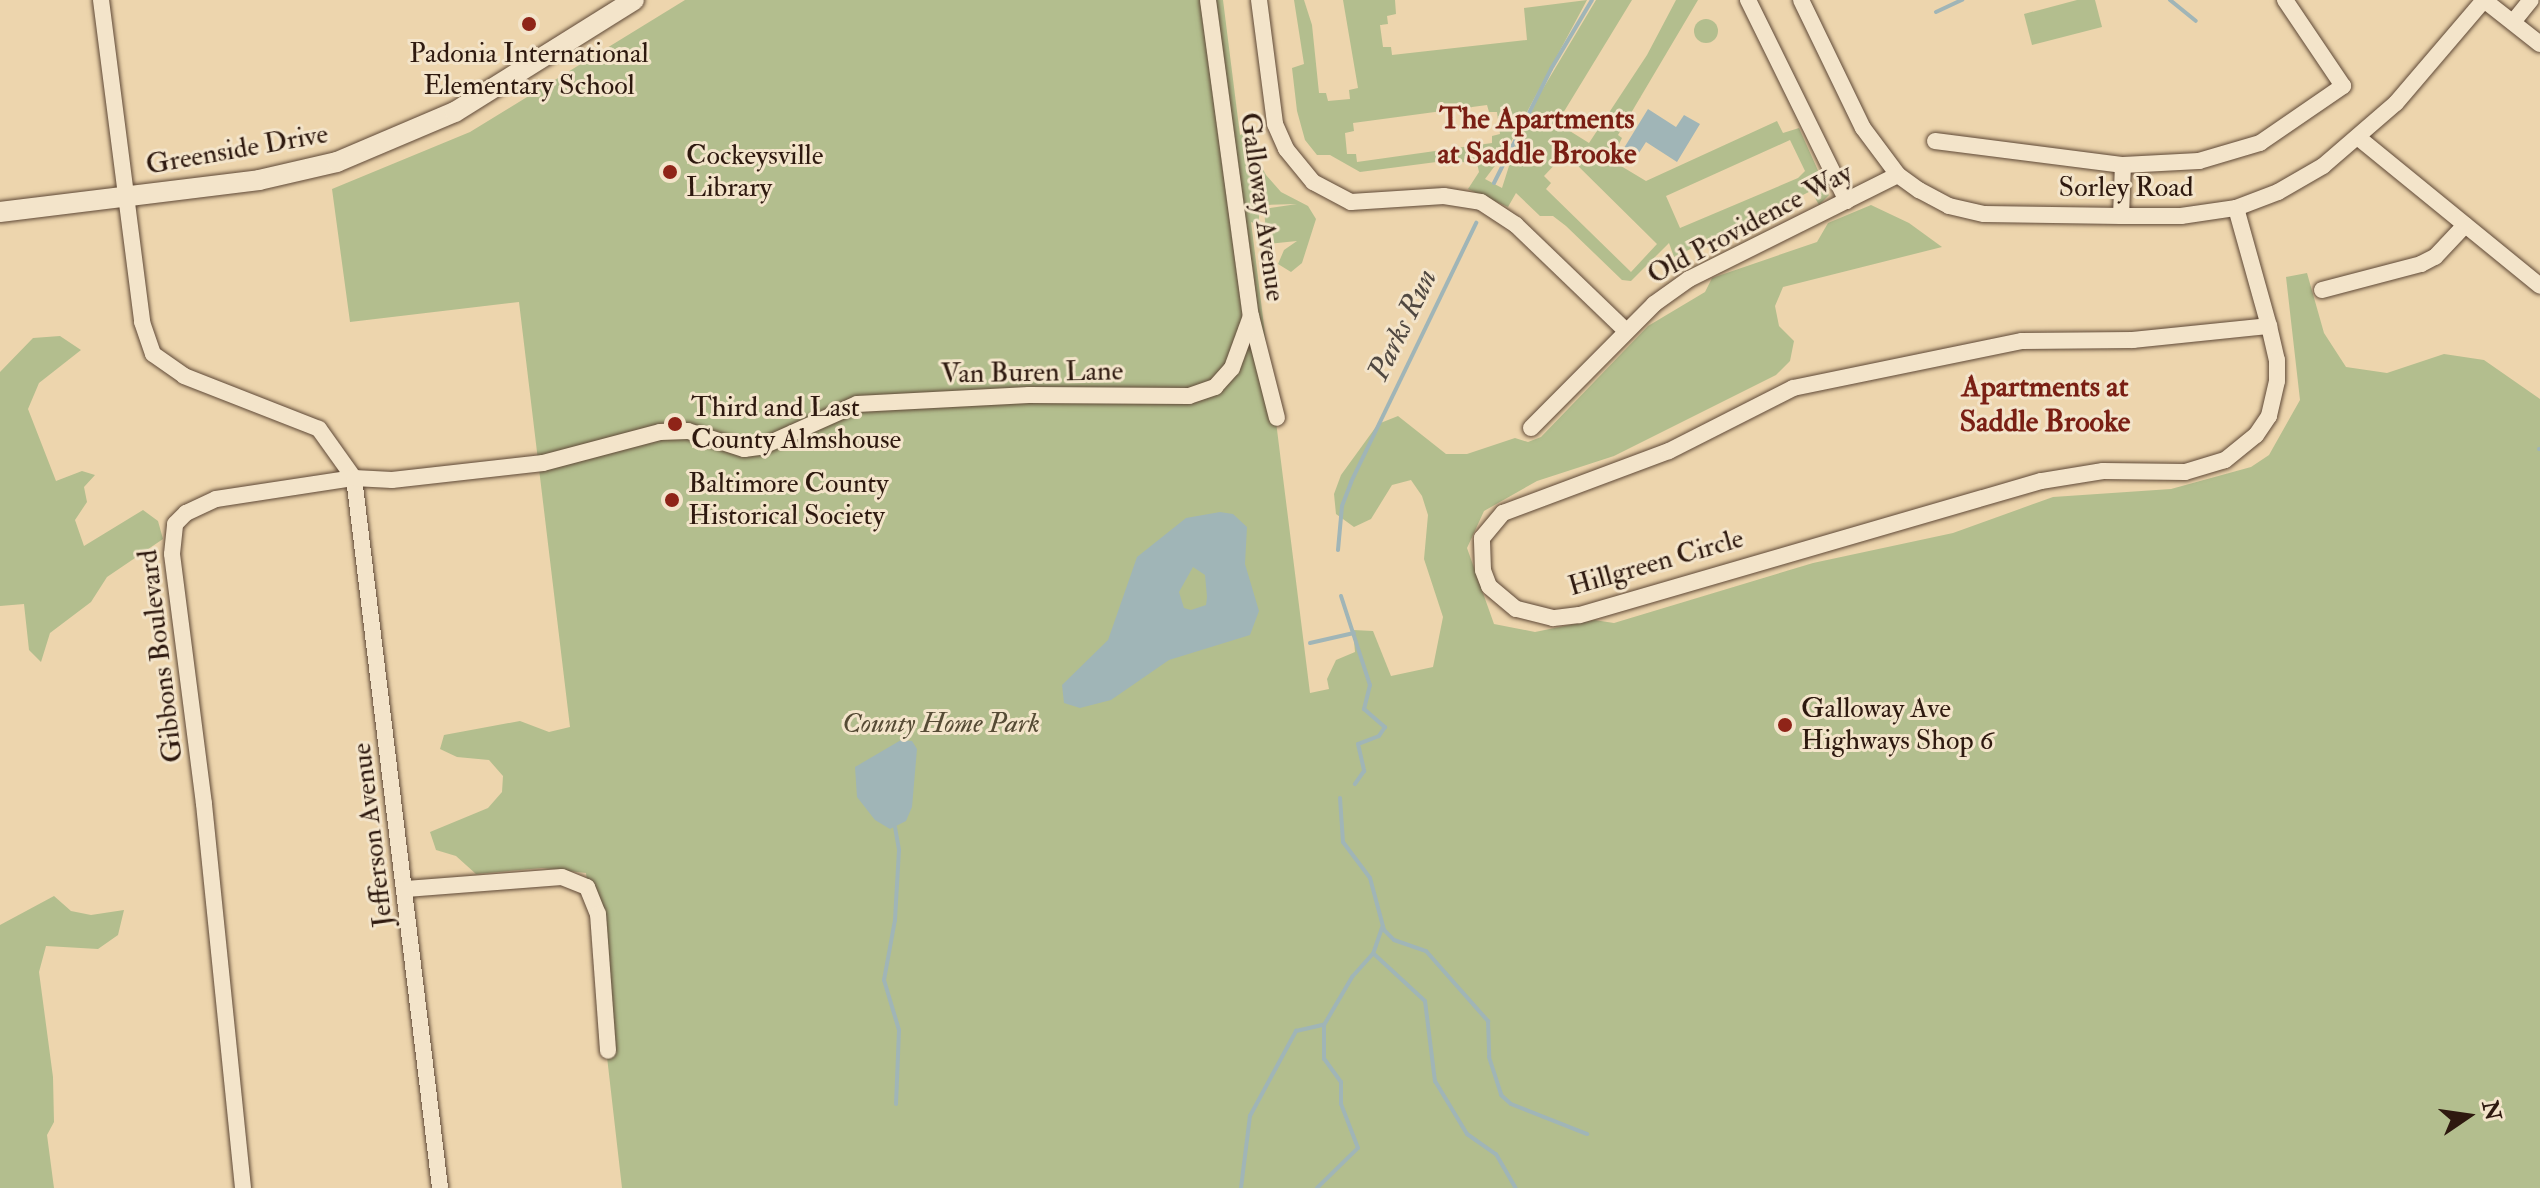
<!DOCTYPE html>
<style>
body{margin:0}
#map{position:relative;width:2540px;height:1188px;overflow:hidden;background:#edd5ad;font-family:"IM FELL Double Pica",serif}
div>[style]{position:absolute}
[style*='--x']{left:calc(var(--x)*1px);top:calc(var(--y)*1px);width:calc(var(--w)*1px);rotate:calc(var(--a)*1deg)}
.green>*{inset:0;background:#b3be8e}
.round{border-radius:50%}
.water>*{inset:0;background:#a0b5b7}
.stream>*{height:4px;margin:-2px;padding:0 2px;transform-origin:2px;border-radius:2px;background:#a0b5b7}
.roads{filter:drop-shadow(0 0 2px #5e4836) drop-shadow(0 0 2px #5e4836)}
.minor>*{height:16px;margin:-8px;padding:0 8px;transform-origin:8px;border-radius:8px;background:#f3e4ca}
.tertiary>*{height:20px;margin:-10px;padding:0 10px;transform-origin:10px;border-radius:10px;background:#f3e4ca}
.dots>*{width:22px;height:22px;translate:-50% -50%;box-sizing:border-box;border:4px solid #f3e4ca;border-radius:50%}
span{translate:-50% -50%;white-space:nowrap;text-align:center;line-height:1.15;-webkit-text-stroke:6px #f3e4ca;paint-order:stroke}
.poi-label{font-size:28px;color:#2e190f}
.left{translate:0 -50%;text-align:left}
.street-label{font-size:28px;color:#2e190f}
.park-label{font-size:28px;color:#564b35;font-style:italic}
.neighbourhood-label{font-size:30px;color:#7a1f14;font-weight:700}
.water-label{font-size:30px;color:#504841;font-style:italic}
.north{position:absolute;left:2428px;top:1076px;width:80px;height:80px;-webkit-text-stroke:6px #f3e4ca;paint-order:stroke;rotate:77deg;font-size:22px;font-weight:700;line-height:32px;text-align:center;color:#2e190f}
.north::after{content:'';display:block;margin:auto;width:28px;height:36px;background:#2e190f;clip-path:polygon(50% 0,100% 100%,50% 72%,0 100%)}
</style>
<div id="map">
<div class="green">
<i style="clip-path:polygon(685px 0,1223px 0,1240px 135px,1244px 133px,1266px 175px,1281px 192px,1308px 206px,1316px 219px,1302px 263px,1291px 272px,1278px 264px,1284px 250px,1297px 241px,1267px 244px,1264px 209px,1297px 204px,1265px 205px,1259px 210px,1259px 225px,1251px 222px,1310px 693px,1329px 689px,1327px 679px,1336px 660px,1355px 652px,1353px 630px,1373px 631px,1391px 676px,1433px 667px,1443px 617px,1424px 559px,1428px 515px,1422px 496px,1411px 480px,1392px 485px,1371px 519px,1354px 527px,1336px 514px,1334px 494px,1341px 475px,1378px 424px,1398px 416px,1446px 454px,1467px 454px,1515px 438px,1528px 442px,1541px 437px,1648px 326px,1705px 292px,1712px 278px,1817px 242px,1828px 223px,1871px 205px,1909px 223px,1942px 247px,1783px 287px,1775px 306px,1779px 326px,1794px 341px,1790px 361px,1776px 375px,1614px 456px,1537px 481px,1484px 511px,1467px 548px,1494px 624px,1535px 632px,1594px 620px,1614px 623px,1813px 563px,1953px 533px,2053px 497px,2171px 489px,2251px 467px,2269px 455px,2300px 400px,2286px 277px,2307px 273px,2324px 333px,2346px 367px,2387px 373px,2444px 354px,2484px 360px,2540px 399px,2540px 1188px,622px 1188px,586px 873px,542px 868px,476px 874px,456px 856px,436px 850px,430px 832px,488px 808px,502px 792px,503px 776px,489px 760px,457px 757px,440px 749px,444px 735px,520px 721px,549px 732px,570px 727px,519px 302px,350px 322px,332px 189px,470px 132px)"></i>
<i style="clip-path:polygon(evenodd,1294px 0,1304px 0,1312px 25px,1319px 93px,1326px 93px,1328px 101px,1350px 99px,1349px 90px,1358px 88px,1343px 0,1395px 0,1396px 14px,1387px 16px,1388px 24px,1380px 25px,1383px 47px,1391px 47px,1392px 55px,1527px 40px,1524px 8px,1587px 0,1506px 151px,1485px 179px,1502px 188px,1516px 144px,1541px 92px,1596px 0,1632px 0,1557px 123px,1589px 143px,1647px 55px,1676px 0,1698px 0,1618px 135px,1622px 138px,1611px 160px,1646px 181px,1777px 121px,1783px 133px,1799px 128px,1829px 195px,1819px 205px,1811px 191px,1674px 257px,1669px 243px,1631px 281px,1622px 280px,1566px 226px,1553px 216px,1540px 216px,1516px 193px,1508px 207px,1468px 189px,1479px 172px,1477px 163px,1444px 161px,1360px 172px,1330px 155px,1317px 155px,1305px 140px,1297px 111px,1292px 68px,1304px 64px,1294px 0,1487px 105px,1489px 112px,1497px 112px,1500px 134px,1492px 136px,1492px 143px,1357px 162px,1356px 154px,1347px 154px,1345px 133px,1354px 131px,1353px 123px,1487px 105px,1294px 0,1790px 140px,1805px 171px,1798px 178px,1680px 228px,1666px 196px,1790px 140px,1294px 0,1559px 160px,1566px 166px,1572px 160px,1657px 244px,1631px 272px,1546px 189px,1551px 183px,1544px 176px,1559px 160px)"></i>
<i style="clip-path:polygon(2077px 0,2095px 0,2102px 27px,2032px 45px,2024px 14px)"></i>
<i class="round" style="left:1694px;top:19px;width:24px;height:24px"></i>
<i style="clip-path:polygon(60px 336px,81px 350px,39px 383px,28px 409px,56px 481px,82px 471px,95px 475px,84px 487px,87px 502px,75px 520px,84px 546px,143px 510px,158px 521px,163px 539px,107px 577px,91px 602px,50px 633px,41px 662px,29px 650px,24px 604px,0 606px,0 372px,33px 338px)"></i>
<i style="clip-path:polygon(54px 896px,71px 911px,91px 915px,124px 910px,118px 935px,98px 949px,46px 946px,39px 972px,53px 1077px,54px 1122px,47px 1135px,54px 1188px,0 1188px,0 925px)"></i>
</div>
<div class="water">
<i style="clip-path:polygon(1648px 109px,1676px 127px,1684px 115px,1700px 124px,1677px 162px,1646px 142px,1637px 156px,1624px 148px)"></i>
<i style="clip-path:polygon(evenodd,1220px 512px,1233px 514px,1247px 527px,1245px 564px,1259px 611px,1250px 635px,1169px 660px,1111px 700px,1080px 708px,1064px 703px,1062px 685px,1108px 640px,1137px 557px,1186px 518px,1220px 512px,1193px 567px,1205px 575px,1207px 597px,1206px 605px,1191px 610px,1184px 608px,1179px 592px,1193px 567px)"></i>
<i style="clip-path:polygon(901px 740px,912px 741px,917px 749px,912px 807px,906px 821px,890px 829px,875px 820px,857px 797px,855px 767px)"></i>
</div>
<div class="stream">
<i style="--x:2170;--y:0;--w:33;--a:39"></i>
<i style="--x:1936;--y:12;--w:29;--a:-25"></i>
<i style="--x:1494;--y:183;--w:127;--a:-63.4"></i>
<i style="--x:1551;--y:69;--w:80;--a:-59.3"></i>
<i style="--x:2539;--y:449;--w:1;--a:0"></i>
<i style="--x:1338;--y:550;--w:44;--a:-84.8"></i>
<i style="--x:1342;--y:506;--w:26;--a:-69"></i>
<i style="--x:1351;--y:482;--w:288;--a:-64.2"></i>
<i style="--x:1341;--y:596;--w:94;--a:72"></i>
<i style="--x:1370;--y:685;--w:25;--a:104"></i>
<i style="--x:1364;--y:709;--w:28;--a:41"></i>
<i style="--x:1385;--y:727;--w:11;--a:124"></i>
<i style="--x:1379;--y:736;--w:22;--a:159"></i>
<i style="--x:1358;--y:744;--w:28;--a:77"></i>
<i style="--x:1364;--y:771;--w:16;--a:125"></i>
<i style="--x:1310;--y:643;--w:45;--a:-12.8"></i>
<i style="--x:1340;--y:798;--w:44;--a:86.1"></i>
<i style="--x:1343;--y:842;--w:45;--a:53.1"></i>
<i style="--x:1370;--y:878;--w:54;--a:74.9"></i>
<i style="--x:1384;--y:930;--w:14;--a:45"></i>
<i style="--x:1394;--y:940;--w:34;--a:19"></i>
<i style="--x:1426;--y:951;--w:94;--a:48.5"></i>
<i style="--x:1488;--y:1021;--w:36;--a:88"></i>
<i style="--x:1489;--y:1057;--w:40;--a:72"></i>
<i style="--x:1501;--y:1095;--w:13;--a:42"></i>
<i style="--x:1511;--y:1104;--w:82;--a:21.5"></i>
<i style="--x:895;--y:827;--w:23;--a:80"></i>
<i style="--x:899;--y:850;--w:70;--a:93.3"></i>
<i style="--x:895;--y:920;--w:61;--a:100.4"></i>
<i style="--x:884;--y:980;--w:52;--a:73.3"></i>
<i style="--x:899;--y:1030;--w:74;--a:92.3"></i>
<i style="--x:1374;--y:954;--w:69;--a:42.7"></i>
<i style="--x:1425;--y:1001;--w:81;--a:82.9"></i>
<i style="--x:1435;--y:1081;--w:62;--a:58.9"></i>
<i style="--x:1467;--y:1134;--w:35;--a:35"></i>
<i style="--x:1496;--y:1154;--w:39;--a:60"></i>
<i style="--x:1241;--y:1188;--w:73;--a:-82.9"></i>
<i style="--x:1250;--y:1116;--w:97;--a:-61.6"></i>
<i style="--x:1296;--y:1031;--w:28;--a:-13"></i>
<i style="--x:1317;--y:1188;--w:57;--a:-44.3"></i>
<i style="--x:1358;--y:1148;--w:47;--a:-111.1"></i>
<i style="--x:1341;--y:1104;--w:22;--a:-90"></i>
<i style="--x:1341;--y:1082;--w:29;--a:-126"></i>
<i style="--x:1324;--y:1059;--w:34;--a:-90"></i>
<i style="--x:1324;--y:1025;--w:56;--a:-59.7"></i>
<i style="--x:1352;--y:977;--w:31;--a:-48"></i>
<i style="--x:1373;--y:954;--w:28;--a:-71"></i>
</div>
<div class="roads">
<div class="minor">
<i style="--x:101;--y:0;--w:325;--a:82.7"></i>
<i style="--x:142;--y:322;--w:34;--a:71"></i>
<i style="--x:153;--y:354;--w:38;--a:35"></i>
<i style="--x:184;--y:376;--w:145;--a:21.4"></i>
<i style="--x:319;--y:429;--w:60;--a:54.5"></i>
<i style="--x:354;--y:478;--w:715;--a:83.09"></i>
<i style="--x:1208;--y:0;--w:319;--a:82.3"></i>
<i style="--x:1251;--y:316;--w:105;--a:75.7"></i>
<i style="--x:1259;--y:0;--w:125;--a:82.6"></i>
<i style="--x:1275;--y:124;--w:27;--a:66"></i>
<i style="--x:1286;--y:149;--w:43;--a:50.7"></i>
<i style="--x:1313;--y:182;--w:43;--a:27.8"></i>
<i style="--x:1351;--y:202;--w:93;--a:-3.7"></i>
<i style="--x:1444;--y:196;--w:37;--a:9"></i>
<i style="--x:1481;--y:202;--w:42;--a:33.3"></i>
<i style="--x:1516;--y:225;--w:151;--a:43.9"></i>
<i style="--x:1748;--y:0;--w:224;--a:63.8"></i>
<i style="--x:1801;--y:0;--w:142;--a:64.2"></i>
<i style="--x:1863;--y:128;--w:59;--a:53.3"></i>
<i style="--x:1898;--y:175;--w:26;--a:36"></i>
<i style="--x:1919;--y:190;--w:34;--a:28"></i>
<i style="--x:1949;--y:206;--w:36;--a:13"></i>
<i style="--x:1984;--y:214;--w:137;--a:0.8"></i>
<i style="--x:2121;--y:216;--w:60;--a:0"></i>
<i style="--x:2181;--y:216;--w:56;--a:-8.3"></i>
<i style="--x:2236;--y:208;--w:45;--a:-20.9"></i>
<i style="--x:2278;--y:192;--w:52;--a:-30"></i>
<i style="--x:2323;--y:166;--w:96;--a:-40.8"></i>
<i style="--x:2396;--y:103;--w:135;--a:-49.5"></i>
<i style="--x:2484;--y:0;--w:71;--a:38.2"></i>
<i style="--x:2513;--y:22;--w:28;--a:-51"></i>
<i style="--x:2360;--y:139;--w:232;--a:39.2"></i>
<i style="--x:1935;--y:141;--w:190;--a:7.3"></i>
<i style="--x:2123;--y:165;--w:76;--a:-3"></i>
<i style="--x:2199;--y:161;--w:64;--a:-16.4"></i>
<i style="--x:2260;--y:143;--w:101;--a:-34.5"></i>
<i style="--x:2343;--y:86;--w:104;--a:-124"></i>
<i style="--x:2236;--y:208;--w:123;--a:74.4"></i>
<i style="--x:2269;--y:326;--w:35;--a:77"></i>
<i style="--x:2277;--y:360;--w:21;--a:90"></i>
<i style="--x:2277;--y:381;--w:36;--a:103"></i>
<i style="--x:2269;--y:416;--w:23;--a:124"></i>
<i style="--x:2256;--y:435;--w:40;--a:141"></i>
<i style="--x:2225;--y:460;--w:42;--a:163.3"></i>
<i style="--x:2185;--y:472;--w:82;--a:-179.3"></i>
<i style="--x:2103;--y:471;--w:63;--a:170.8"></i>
<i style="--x:2041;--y:481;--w:481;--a:163.8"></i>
<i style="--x:1579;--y:615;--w:26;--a:173"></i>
<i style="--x:1553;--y:618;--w:38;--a:-166"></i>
<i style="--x:1516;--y:609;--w:35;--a:-140"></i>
<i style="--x:1489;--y:586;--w:17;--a:-111"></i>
<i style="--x:1483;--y:570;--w:32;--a:-92"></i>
<i style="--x:1482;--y:538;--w:33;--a:-50"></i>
<i style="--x:1503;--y:513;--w:177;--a:-20.5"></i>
<i style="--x:1669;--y:451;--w:139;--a:-26.9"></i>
<i style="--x:1793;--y:388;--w:234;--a:-11.6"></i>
<i style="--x:2022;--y:341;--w:111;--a:-0.5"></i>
<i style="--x:2133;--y:340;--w:137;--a:-5.9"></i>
<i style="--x:2121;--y:216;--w:51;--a:-87.8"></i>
<i style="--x:2322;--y:290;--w:102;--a:-14.7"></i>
<i style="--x:2421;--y:264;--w:16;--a:-27"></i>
<i style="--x:2435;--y:257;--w:44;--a:-46.8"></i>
<i style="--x:1531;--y:428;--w:175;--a:-45.2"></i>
<i style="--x:1654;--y:304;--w:43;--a:-35.5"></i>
<i style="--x:1689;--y:279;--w:233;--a:-26.5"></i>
<i style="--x:406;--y:889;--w:156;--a:-4.4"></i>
<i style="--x:562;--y:877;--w:27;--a:22"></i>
<i style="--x:587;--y:887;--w:29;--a:68"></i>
<i style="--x:598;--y:914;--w:137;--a:85.8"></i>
<i style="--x:243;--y:1188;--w:386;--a:-95.8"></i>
<i style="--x:204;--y:804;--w:252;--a:-97.3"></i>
<i style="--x:172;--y:554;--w:30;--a:-84"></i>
<i style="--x:175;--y:524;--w:16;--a:-45"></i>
<i style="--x:186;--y:513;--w:33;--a:-25"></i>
<i style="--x:216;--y:499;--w:140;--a:-8.7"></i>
<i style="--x:354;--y:478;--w:38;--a:3"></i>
<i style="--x:392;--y:480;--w:152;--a:-6.4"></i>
<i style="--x:543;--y:463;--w:121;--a:-14.8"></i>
<i style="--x:660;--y:432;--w:28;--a:-2"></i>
<i style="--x:688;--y:431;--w:59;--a:17.8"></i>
<i style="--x:744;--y:449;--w:17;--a:-7"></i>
<i style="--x:761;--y:447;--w:105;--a:-24.1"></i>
<i style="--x:857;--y:404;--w:172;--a:-3"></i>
<i style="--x:1029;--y:395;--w:160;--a:0.4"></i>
<i style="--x:1189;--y:396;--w:28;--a:-19"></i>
<i style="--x:1215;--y:387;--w:25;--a:-48"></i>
<i style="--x:1232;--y:368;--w:55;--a:-69.9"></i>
</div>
<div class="tertiary">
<i style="--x:0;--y:212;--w:261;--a:-7"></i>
<i style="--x:259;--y:180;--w:80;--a:-13"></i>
<i style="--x:337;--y:162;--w:128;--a:-23"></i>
<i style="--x:455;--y:112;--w:211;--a:-32"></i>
</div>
</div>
<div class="dots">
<i style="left:529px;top:24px;background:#8f2418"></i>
<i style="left:670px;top:172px;background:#8f2418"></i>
<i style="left:675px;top:424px;background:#8f2418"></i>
<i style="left:672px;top:500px;background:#8f2418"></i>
<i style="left:1785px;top:725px;background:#8f2418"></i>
</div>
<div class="poi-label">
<span style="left:529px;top:70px">Padonia International<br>Elementary School</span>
<span class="left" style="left:686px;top:172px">Cockeysville<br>Library</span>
<span class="left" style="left:691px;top:424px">Third and Last<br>County Almshouse</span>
<span class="left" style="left:688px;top:500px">Baltimore County<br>Historical Society</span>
<span class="left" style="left:1801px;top:725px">Galloway Ave<br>Highways Shop 6</span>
</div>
<div class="street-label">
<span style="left:237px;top:150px;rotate:-10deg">Greenside Drive</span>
<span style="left:2126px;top:188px">Sorley Road</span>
<span style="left:1262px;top:207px;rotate:82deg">Galloway Avenue</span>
<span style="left:1750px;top:224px;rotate:-28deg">Old Providence Way</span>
<span style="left:1032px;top:373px;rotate:-1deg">Van Buren Lane</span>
<span style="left:1656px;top:563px;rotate:-16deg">Hillgreen Circle</span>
<span style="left:161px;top:656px;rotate:-97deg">Gibbons Boulevard</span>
<span style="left:373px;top:835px;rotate:-97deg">Jefferson Avenue</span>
</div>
<div class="park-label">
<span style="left:941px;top:724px">County Home Park</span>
</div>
<div class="neighbourhood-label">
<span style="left:1537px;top:136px">The Apartments<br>at Saddle Brooke</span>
<span style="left:2045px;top:404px">Apartments at<br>Saddle Brooke</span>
</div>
<div class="water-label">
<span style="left:1403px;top:325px;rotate:-64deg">Parks Run</span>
</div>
<div class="north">N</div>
</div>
